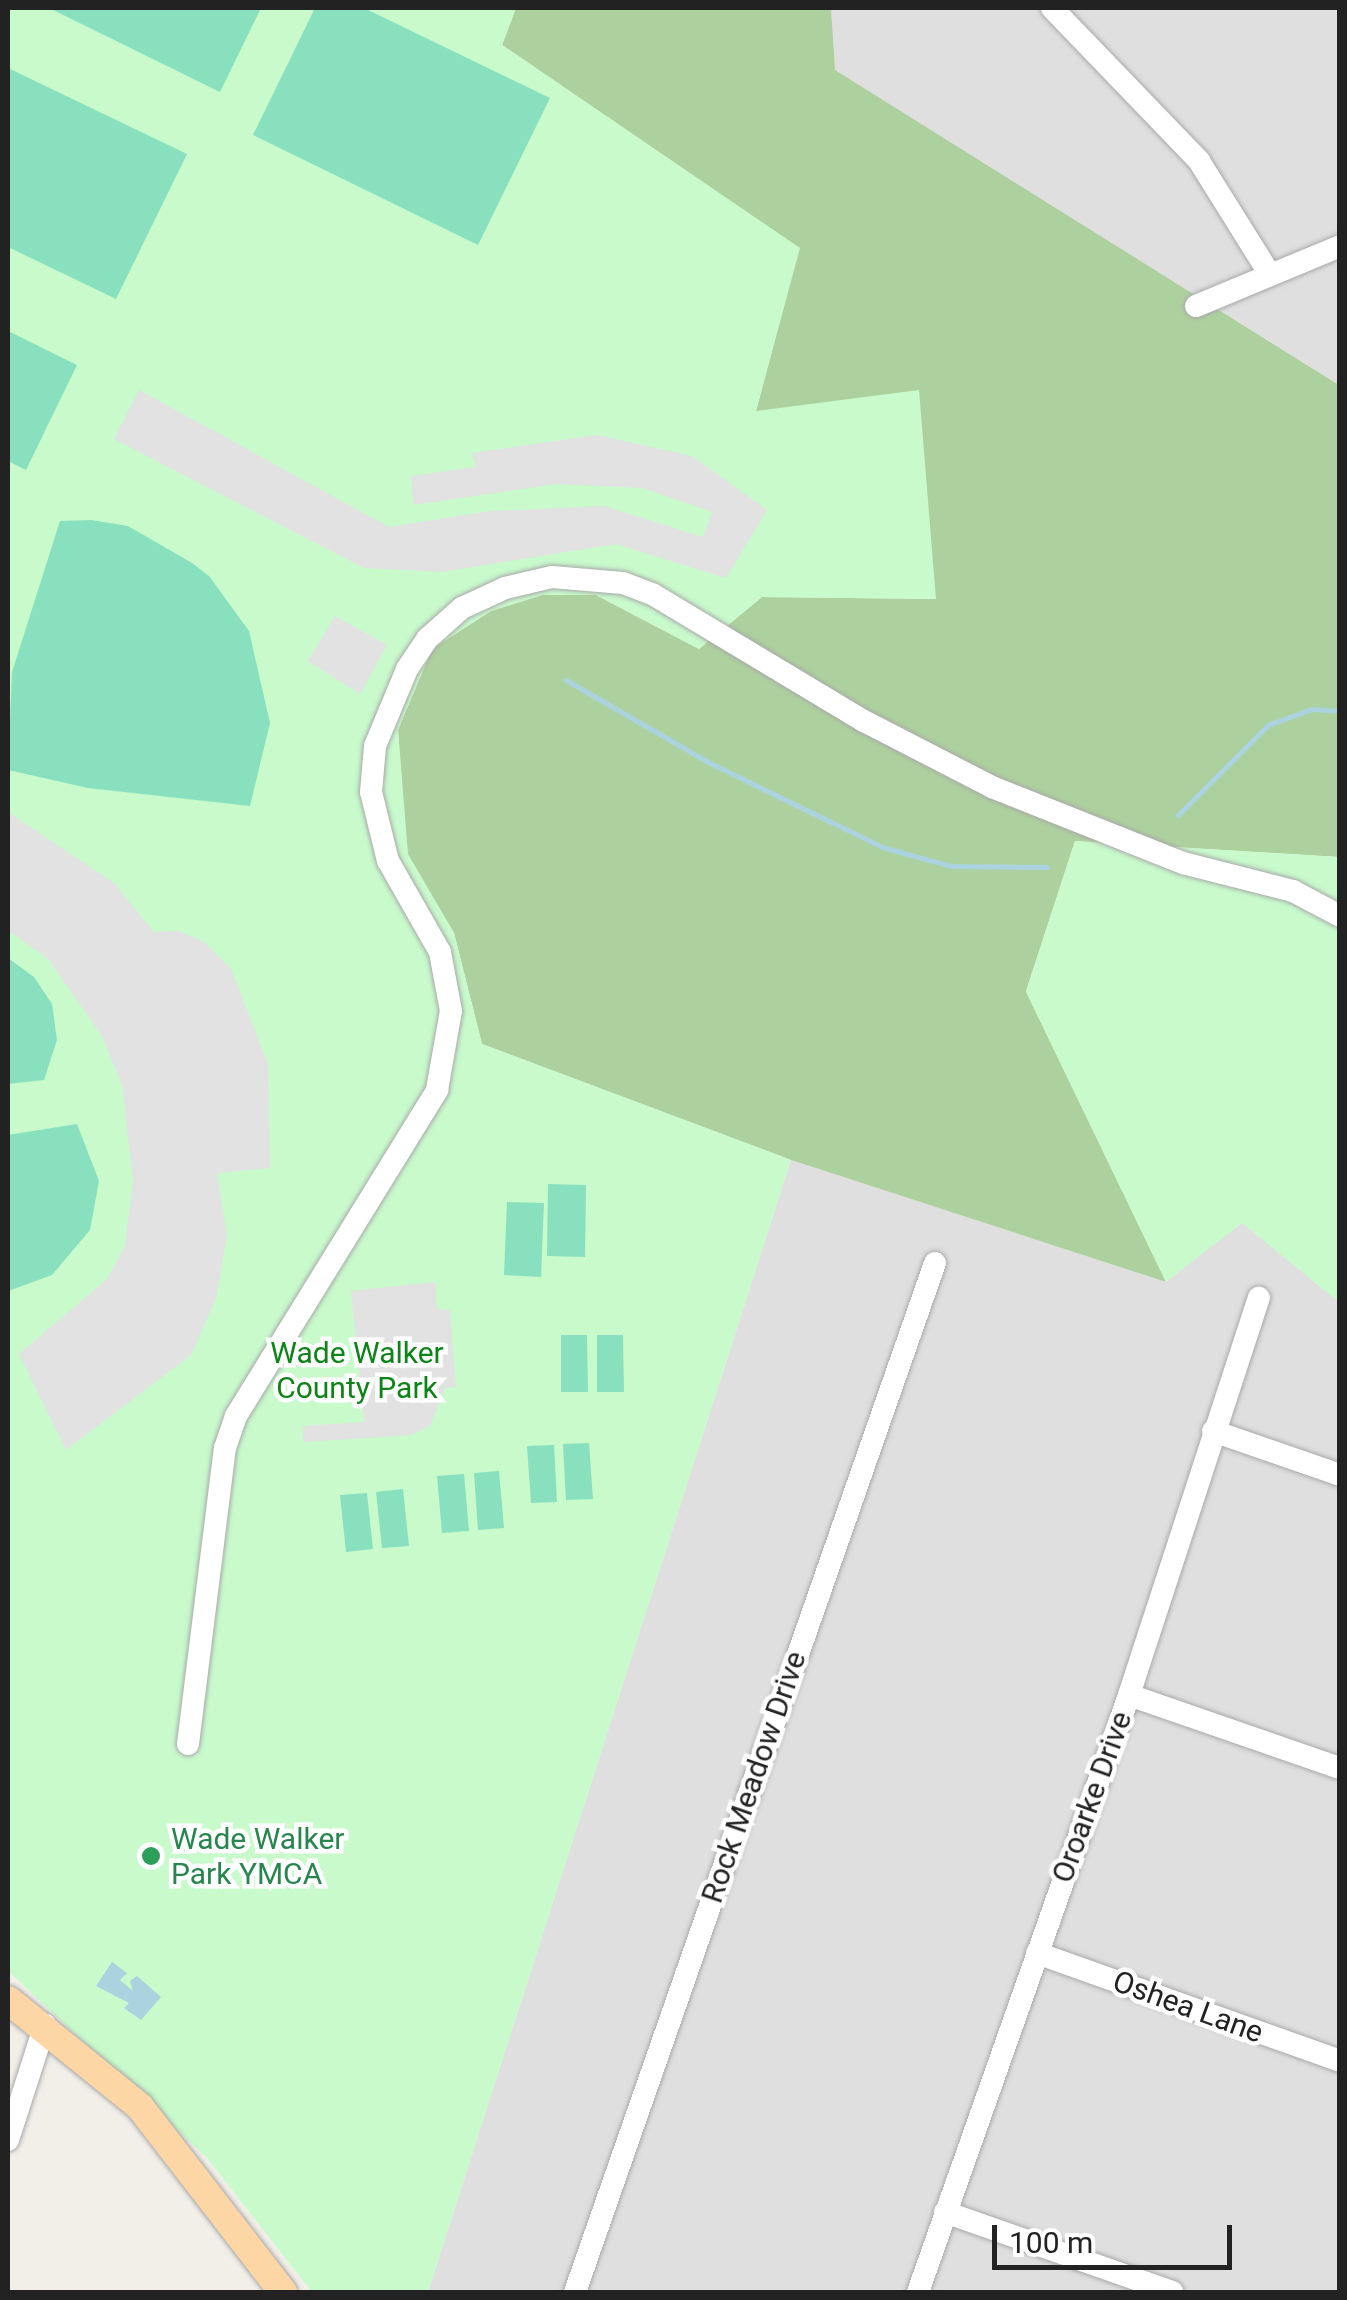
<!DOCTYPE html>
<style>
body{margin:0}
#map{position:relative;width:1347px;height:2300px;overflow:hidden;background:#f2efe9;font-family:Roboto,sans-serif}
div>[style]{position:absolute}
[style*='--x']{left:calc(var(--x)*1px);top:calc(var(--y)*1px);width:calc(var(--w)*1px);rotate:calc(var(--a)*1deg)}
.residential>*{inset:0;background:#e0dfdf}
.forest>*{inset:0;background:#add19e}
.park>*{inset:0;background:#c8facc}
.pitch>*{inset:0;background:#88e0be}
.parking>*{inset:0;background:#e2e2e2}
.water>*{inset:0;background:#aad3df}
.stream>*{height:5px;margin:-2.5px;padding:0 2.5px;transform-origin:2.5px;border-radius:2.5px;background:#aad3df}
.roads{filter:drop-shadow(0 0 2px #a9a9a9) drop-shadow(0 0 2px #a9a9a9)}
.minor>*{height:22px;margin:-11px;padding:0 11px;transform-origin:11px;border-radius:11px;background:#fff}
.major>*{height:28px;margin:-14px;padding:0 14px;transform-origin:14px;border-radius:14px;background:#fcd6a4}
.dots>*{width:28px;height:28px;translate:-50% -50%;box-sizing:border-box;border:5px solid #fff;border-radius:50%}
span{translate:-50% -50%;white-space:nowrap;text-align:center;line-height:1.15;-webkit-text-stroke:9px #fff;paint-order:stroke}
.park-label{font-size:30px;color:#0c8416}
.street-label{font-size:30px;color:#222}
.leisure-label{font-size:30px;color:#27864d}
.left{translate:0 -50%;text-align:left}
.frame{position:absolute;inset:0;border:10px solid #222;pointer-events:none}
.scale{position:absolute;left:992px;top:2225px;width:240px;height:45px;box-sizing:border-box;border:5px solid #222;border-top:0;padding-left:12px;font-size:30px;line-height:35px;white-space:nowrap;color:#222;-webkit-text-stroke:8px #fff;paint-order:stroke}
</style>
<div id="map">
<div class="residential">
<i style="clip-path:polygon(831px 8px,1339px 8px,1339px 385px,834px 70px)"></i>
<i style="clip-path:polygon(791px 1160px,1166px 1282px,1242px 1222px,1339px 1302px,1339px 2292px,428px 2292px)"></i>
</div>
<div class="forest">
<i style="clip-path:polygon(516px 8px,831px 8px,835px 70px,1339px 385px,1339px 857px,1075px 841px,1026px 991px,1166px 1282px,791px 1160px,482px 1044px,454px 933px,407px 854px,398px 730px,432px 649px,491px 611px,542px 595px,596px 595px,699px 649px,762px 597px,936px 599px,756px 411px,799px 248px,502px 45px)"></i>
</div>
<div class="park">
<i style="clip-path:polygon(8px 8px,516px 8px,502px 45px,800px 248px,756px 411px,919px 390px,936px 599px,762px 597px,699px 649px,596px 595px,542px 595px,491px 611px,432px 649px,398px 730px,408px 854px,454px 933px,482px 1044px,791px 1160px,428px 2292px,312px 2292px,207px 2158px,8px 1971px)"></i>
<i style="clip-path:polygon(1075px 841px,1339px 857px,1339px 1302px,1242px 1223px,1166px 1282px,1026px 992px)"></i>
</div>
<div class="pitch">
<i style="clip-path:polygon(49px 8px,261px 8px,220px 92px)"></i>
<i style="clip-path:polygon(315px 8px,364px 8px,550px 98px,478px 245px,253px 135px)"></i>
<i style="clip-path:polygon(8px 68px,187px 154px,116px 299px,8px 247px)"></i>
<i style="clip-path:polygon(8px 331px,77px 365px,26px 470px,8px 461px)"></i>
<i style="clip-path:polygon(91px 520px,128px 526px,192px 563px,209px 576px,249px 631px,270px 723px,250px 806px,88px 788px,8px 770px,12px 672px,60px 521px)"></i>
<i style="clip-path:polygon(8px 958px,34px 977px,52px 1004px,57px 1040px,44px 1080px,8px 1084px)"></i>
<i style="clip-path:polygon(77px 1124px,99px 1181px,90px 1230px,52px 1275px,8px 1291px,8px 1135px)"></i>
<i style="clip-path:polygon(548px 1184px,586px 1185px,585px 1257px,547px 1256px)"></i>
<i style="clip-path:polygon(507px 1202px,544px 1203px,541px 1277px,504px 1275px)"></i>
<i style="clip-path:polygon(561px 1335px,587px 1335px,588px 1392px,561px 1392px)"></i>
<i style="clip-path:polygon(597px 1335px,623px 1335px,624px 1392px,597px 1392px)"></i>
<i style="clip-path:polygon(589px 1443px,593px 1499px,566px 1500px,563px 1444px)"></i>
<i style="clip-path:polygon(554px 1445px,557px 1502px,531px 1503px,527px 1446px)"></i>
<i style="clip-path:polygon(499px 1471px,504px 1528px,478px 1530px,474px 1473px)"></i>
<i style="clip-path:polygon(464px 1474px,469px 1531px,442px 1533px,437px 1476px)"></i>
<i style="clip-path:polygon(403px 1489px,409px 1546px,382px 1548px,376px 1492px)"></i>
<i style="clip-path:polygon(367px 1493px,373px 1549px,346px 1552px,340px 1495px)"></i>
</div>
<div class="parking">
<i style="clip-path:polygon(139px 390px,389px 527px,490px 511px,604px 506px,703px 537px,712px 512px,643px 488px,556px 484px,413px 505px,411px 476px,476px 467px,472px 453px,597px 435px,692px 456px,767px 510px,726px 578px,616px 544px,441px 572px,364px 568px,114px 439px)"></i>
<i style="clip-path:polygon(335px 616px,387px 645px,360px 694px,308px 661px)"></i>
<i style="clip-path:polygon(8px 812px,114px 883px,154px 932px,179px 931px,204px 942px,231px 969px,268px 1064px,270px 1168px,217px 1173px,227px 1235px,216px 1298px,191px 1355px,66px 1450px,19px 1354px,107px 1279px,125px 1246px,133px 1180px,122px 1085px,102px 1036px,48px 959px,8px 930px)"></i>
<i style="clip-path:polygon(435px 1282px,437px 1309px,450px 1310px,456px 1387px,445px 1388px,430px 1426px,412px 1435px,304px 1442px,302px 1426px,364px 1422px,351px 1291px)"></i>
</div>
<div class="water">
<i style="clip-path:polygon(112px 1962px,127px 1973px,120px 1980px,133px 1991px,130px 1981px,137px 1976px,161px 1997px,141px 2020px,124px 2008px,129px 2003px,96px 1986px)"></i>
</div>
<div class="stream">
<i style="--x:566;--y:680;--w:164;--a:30"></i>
<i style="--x:708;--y:762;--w:194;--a:26"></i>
<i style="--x:882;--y:847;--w:72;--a:15.4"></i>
<i style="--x:951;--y:866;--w:96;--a:0.6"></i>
<i style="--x:1178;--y:815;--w:127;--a:-45"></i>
<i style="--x:1268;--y:725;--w:47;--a:-20"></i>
<i style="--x:1312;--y:709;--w:28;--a:4"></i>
</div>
<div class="roads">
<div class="minor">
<i style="--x:1052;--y:8;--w:212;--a:46.1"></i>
<i style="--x:1199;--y:161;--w:132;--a:58"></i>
<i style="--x:1196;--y:306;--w:156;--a:-22.6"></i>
<i style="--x:1213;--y:1431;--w:134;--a:19.1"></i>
<i style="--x:1129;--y:1695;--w:223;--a:19.1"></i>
<i style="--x:188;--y:1744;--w:298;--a:-82.9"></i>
<i style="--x:225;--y:1448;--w:34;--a:-71"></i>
<i style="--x:236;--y:1416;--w:383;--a:-58.3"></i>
<i style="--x:437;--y:1090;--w:80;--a:-80"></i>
<i style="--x:451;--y:1011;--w:60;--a:-100.6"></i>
<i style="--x:440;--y:952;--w:105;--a:-119.7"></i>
<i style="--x:388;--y:861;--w:71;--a:-103.8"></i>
<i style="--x:371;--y:792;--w:46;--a:-85"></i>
<i style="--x:375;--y:746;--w:83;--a:-67.4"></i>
<i style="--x:407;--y:669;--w:36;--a:-56"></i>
<i style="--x:427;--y:639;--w:47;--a:-41.5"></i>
<i style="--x:462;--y:608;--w:47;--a:-24.9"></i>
<i style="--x:505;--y:588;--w:48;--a:-13.2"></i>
<i style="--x:552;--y:577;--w:71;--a:4.8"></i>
<i style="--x:623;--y:583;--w:33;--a:21"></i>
<i style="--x:654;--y:595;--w:245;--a:31"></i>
<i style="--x:864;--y:721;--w:144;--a:27.3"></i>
<i style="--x:992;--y:787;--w:206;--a:21.7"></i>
<i style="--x:1183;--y:863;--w:114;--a:14.3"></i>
<i style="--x:1293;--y:891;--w:53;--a:28"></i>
<i style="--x:1037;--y:1953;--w:322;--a:19.6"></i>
<i style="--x:8;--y:2140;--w:121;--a:-72.2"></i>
<i style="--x:945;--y:2212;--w:241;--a:19.4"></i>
<i style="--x:575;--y:2292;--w:1090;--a:-70.72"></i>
<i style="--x:918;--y:2292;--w:633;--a:-70.53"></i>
<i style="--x:1129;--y:1695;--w:418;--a:-71.9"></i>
</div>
<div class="major">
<i style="--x:8;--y:2000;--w:170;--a:39"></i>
<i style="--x:140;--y:2107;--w:234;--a:52.3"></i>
</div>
</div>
<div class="dots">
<i style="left:151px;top:1856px;background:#2e9e5b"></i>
</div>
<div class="park-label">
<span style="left:357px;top:1370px">Wade Walker<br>County Park</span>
</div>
<div class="street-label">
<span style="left:754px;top:1777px;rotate:-71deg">Rock Meadow Drive</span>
<span style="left:1092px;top:1797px;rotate:-70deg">Oroarke Drive</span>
<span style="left:1188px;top:2007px;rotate:20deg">Oshea Lane</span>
</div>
<div class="leisure-label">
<span class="left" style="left:171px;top:1856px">Wade Walker<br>Park YMCA</span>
</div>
<div class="frame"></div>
<div class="scale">100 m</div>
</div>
